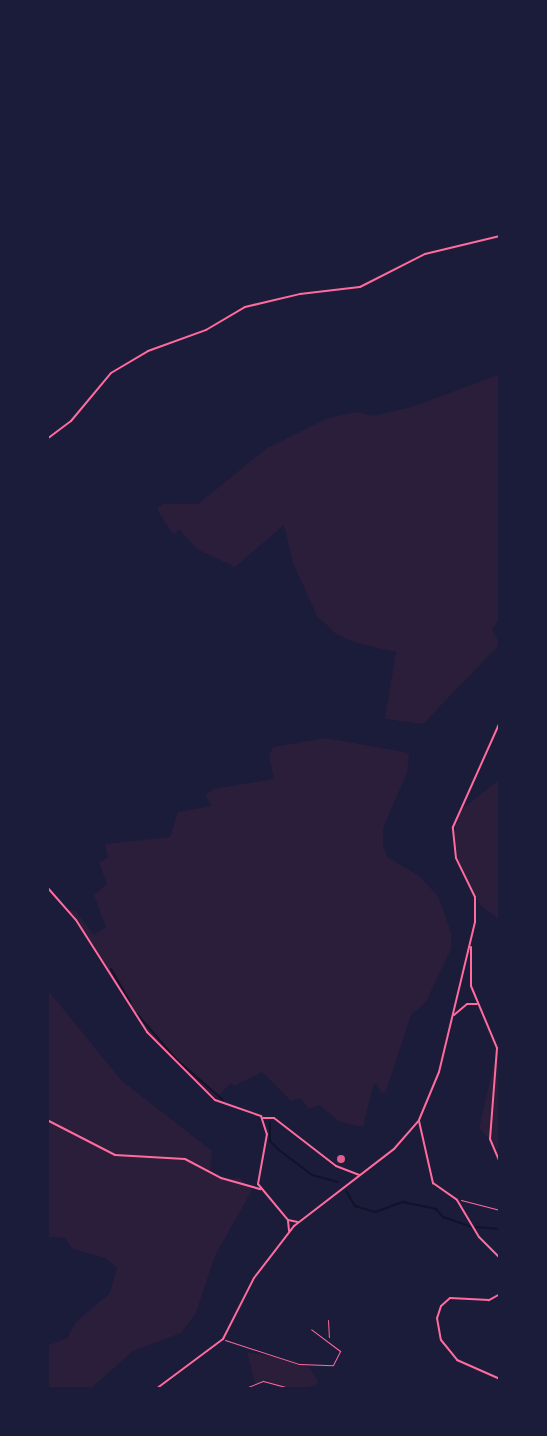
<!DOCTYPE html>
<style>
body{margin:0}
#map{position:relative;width:547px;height:1436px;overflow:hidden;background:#1b1b3a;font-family:Barlow,sans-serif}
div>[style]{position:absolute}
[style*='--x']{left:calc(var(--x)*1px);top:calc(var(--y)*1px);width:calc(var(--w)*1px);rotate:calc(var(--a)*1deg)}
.green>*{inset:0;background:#2a1e3b}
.stream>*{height:2px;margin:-1px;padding:0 1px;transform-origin:1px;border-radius:1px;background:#12122b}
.building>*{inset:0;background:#dd5f8e}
.round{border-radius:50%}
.path>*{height:1px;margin:-0.5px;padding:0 0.5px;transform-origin:0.5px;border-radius:0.5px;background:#ff6b9d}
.service>*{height:1px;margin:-0.5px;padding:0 0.5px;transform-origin:0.5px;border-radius:0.5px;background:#ff6b9d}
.minor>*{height:2px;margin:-1px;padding:0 1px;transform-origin:1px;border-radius:1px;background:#ff6b9d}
.tertiary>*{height:2px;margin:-1px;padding:0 1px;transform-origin:1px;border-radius:1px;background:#ff6b9d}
span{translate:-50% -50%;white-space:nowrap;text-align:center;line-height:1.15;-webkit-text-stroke:6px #1b1b3a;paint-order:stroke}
.frame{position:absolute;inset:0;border:49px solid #1b1b3a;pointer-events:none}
</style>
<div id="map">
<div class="green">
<i style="clip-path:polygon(500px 374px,500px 618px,492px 629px,500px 644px,423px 724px,385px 719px,396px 652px,356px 643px,336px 634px,317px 616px,293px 563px,284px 525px,235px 567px,197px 549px,179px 529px,174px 535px,159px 513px,157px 508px,163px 504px,198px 504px,267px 448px,328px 418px,357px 412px,373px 416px,412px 407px)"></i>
<i style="clip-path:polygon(326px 738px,409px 753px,407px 773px,383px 828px,383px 844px,387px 857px,419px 876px,438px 896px,451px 932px,451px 949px,426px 1002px,411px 1015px,386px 1091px,382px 1093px,376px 1083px,373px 1086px,363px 1127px,340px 1122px,319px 1105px,309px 1109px,301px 1098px,291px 1101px,262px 1072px,234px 1086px,231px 1083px,216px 1098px,144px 1028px,69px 910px,75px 910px,94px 935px,106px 927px,94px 895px,107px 884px,99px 863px,108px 857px,105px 844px,170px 837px,178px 812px,212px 806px,205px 795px,213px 789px,274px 779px,269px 756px,273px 747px)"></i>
<i style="clip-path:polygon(500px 779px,500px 920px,480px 905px,458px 860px,454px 835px,460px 811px)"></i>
<i style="clip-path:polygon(47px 989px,122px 1081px,212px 1151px,210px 1172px,221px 1179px,240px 1178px,252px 1190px,215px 1256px,196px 1313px,181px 1333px,133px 1351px,90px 1389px,47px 1389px,47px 1346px,67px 1338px,76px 1322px,110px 1293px,117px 1268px,105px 1258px,73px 1249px,65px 1238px,47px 1237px)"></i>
<i style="clip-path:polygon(500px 1038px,500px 1152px,479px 1128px)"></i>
<i style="clip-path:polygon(247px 1352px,293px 1360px,310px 1368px,319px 1383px,304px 1389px,280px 1389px,265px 1380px,255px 1384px)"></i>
</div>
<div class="stream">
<i style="--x:111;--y:969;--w:39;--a:60"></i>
<i style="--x:137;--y:1014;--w:61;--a:49"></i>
<i style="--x:177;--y:1060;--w:61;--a:41"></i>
<i style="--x:270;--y:1122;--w:19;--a:90"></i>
<i style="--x:270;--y:1141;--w:13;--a:45"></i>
<i style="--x:279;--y:1150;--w:41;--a:37.1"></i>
<i style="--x:312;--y:1175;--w:27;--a:15"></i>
<i style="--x:346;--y:1191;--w:17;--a:59"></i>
<i style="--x:355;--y:1206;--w:21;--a:17"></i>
<i style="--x:375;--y:1212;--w:30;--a:-20"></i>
<i style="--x:403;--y:1202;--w:34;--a:12"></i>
<i style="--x:436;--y:1209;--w:11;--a:49"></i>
<i style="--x:443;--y:1217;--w:31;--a:19"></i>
<i style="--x:476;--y:1227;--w:24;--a:5"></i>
</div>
<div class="building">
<i class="round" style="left:337px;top:1155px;width:8px;height:8px"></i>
</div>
<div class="path">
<i style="--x:461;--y:1200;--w:40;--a:14.4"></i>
<i style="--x:328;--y:1320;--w:17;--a:87"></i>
</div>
<div class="service">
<i style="--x:225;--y:1340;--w:78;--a:18"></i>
<i style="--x:299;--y:1364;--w:34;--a:2"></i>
<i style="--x:333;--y:1365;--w:16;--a:-63"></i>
<i style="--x:340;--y:1351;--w:36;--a:-143"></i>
<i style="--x:243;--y:1389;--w:22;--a:-22"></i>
<i style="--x:263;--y:1381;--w:30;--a:15"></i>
</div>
<div class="minor">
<i style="--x:47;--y:439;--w:30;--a:-37"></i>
<i style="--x:71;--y:421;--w:62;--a:-50.2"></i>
<i style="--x:111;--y:373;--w:43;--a:-30.7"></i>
<i style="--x:148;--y:351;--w:62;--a:-19.9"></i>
<i style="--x:206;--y:330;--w:45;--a:-30.5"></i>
<i style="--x:245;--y:307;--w:57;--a:-13.3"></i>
<i style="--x:300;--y:294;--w:60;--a:-6.7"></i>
<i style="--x:360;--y:287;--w:73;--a:-26.9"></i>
<i style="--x:425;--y:254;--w:77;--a:-13.5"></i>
<i style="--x:47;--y:887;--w:44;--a:48.7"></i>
<i style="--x:76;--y:920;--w:133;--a:57.6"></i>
<i style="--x:147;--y:1032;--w:96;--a:45"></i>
<i style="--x:215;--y:1100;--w:49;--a:19.2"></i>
<i style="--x:261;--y:1116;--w:19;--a:72"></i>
<i style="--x:267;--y:1134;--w:51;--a:100.2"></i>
<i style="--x:258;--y:1184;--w:47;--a:50.2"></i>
<i style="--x:288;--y:1220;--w:10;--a:11"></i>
<i style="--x:471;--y:947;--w:39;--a:90"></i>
<i style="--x:471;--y:986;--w:67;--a:67.2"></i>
<i style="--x:497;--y:1048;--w:91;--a:94.4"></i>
<i style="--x:490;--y:1139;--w:26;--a:67"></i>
<i style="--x:454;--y:1015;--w:17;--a:-40"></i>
<i style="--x:467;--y:1004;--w:10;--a:0"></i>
<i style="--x:263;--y:1118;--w:11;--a:0"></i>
<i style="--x:274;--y:1118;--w:78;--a:37.7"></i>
<i style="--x:336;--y:1166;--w:25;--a:21"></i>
<i style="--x:47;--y:1120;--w:76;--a:27.2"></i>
<i style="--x:115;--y:1155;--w:70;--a:3.3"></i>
<i style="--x:185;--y:1159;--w:41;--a:27.8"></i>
<i style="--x:221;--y:1178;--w:41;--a:15.8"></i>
<i style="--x:419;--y:1121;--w:64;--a:77.3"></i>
<i style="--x:433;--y:1183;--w:29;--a:35"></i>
<i style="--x:457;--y:1200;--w:43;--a:59.3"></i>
<i style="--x:479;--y:1237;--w:30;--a:45"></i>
<i style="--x:288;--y:1221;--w:10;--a:84"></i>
<i style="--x:500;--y:1294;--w:13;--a:151"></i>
<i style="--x:489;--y:1300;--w:39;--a:-177"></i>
<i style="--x:450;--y:1298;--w:12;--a:138"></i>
<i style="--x:441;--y:1306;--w:13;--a:108"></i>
<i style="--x:437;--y:1318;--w:22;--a:80"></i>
<i style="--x:441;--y:1340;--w:26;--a:51"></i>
<i style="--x:457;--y:1360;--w:47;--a:23.8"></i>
</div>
<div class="tertiary">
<i style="--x:156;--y:1389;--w:84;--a:-36.7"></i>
<i style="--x:223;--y:1339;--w:68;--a:-63.1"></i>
<i style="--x:254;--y:1278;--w:66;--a:-52.4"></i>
<i style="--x:294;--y:1226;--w:126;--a:-37.6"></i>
<i style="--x:394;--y:1149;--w:38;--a:-49"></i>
<i style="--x:419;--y:1120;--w:52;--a:-67.4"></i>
<i style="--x:439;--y:1072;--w:154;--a:-76.5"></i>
<i style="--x:475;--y:922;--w:25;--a:-90"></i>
<i style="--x:475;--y:897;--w:43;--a:-116"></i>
<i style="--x:456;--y:858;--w:31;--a:-96"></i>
<i style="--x:453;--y:827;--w:115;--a:-65.9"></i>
</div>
<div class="frame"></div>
</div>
